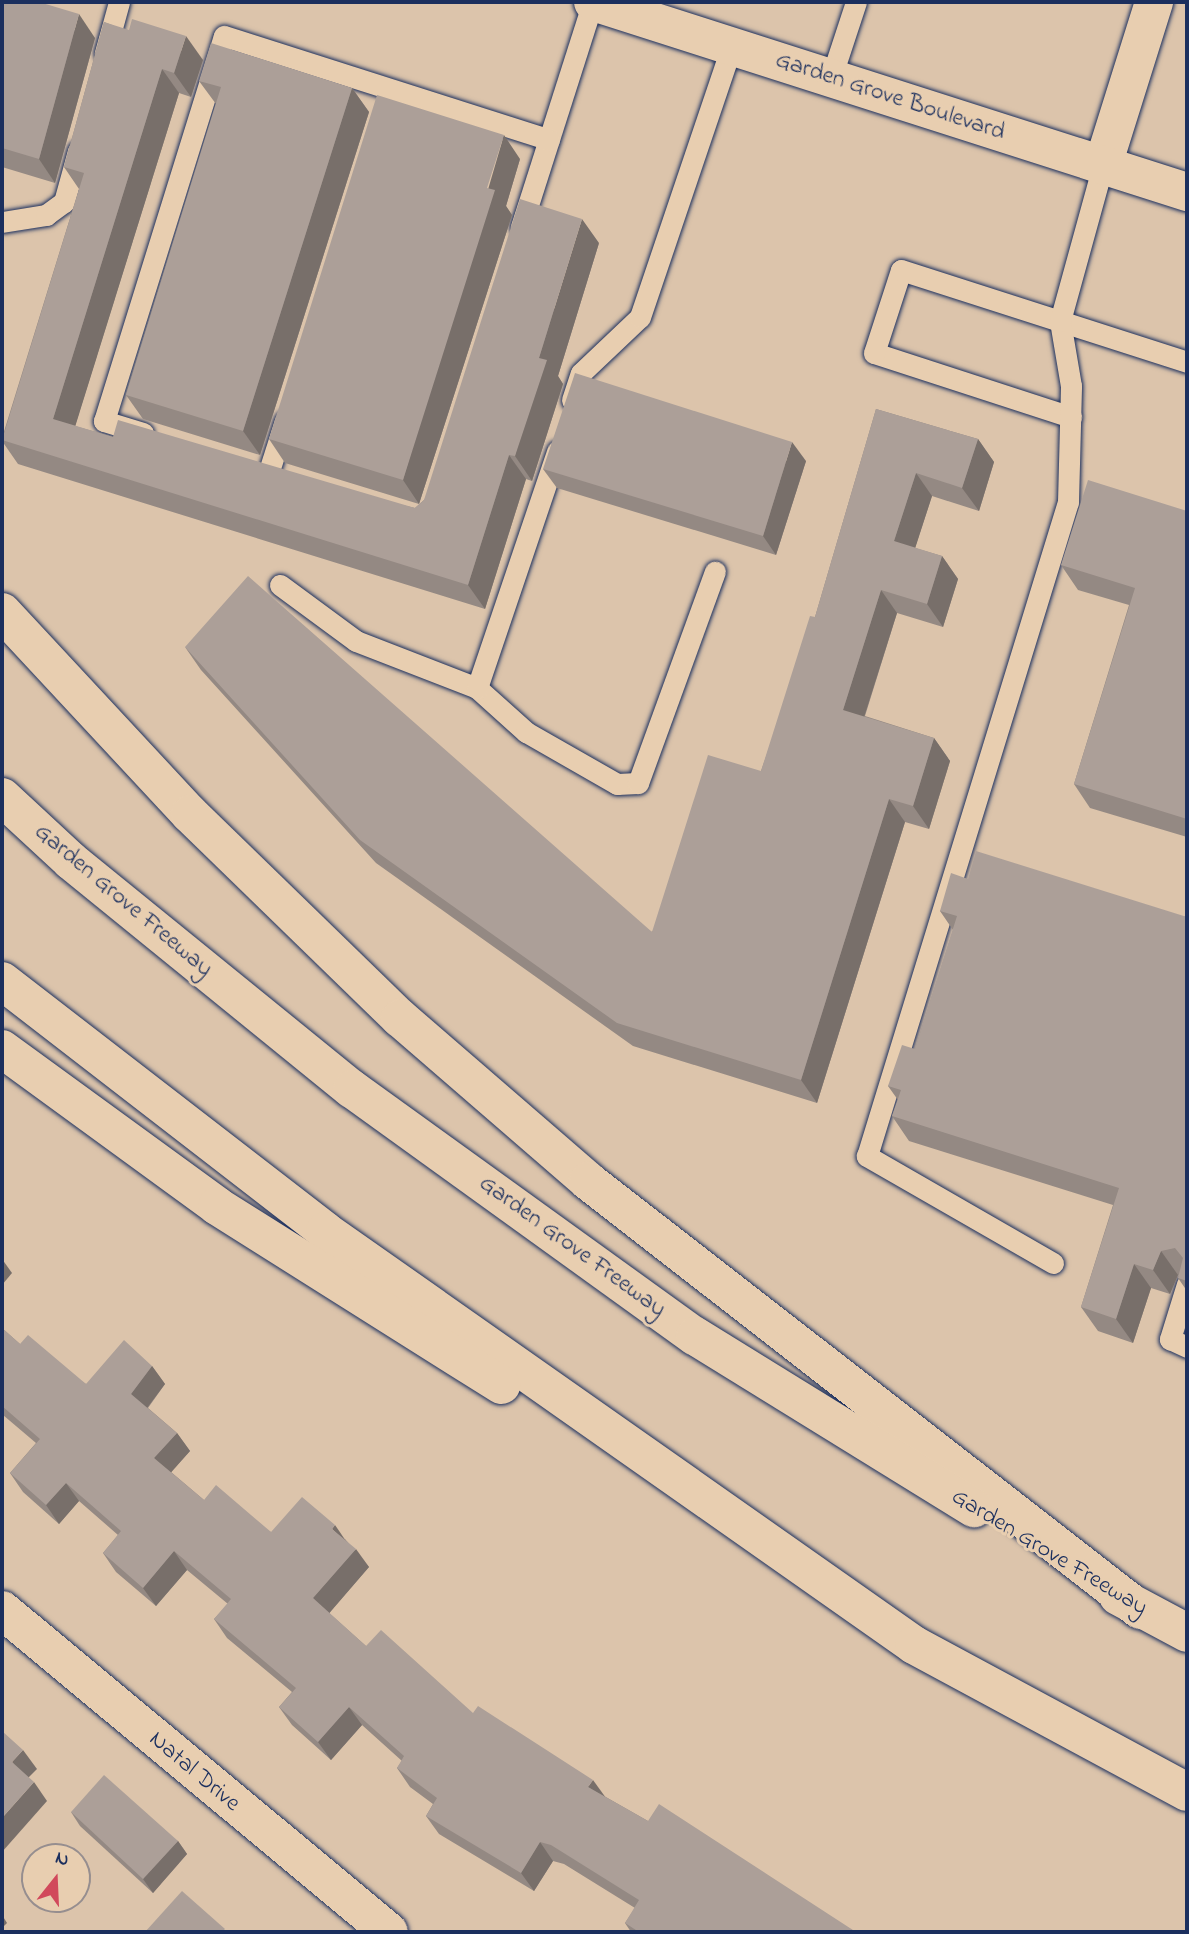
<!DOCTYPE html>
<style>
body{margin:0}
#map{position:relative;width:1189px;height:1934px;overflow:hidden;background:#dcc4ab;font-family:"Indie Flower",sans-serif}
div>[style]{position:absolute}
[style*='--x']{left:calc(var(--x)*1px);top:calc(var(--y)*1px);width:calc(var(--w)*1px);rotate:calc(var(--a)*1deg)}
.roads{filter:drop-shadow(0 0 2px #1b2f5e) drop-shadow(0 0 2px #1b2f5e)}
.service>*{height:21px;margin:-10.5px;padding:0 10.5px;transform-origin:10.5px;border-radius:10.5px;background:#e8ceb0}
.minor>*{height:38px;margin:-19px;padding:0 19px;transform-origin:19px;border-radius:19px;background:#e8ceb0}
.tertiary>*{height:38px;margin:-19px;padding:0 19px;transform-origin:19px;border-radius:19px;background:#e8ceb0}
.primary>*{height:38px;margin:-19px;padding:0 19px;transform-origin:19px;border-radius:19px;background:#e8ceb0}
.motorway>*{height:38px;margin:-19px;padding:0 19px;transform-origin:19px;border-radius:19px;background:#e8ceb0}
.wall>*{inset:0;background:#948983}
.shaded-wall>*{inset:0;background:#786f6a}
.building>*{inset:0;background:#ac9f98}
span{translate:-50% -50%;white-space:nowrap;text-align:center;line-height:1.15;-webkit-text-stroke:6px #e8ceb0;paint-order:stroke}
.street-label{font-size:24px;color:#1b2f5e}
.frame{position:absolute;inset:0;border:4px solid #1b2f5e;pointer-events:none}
.north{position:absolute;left:21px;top:1843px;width:70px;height:70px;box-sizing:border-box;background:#e8ceb0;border:2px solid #968e8f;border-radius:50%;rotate:18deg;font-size:19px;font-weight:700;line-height:28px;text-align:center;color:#1b2f5e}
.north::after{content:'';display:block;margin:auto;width:24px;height:32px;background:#d1495b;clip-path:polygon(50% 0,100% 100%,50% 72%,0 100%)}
</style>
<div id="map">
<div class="roads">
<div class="service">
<i style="--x:105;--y:53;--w:53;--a:-74.6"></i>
<i style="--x:831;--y:78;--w:80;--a:-71.8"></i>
<i style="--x:2;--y:222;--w:45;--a:-9"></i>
<i style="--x:46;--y:215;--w:22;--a:-36"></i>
<i style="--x:64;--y:202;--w:53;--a:-74.6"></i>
<i style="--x:521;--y:227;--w:236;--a:-72.3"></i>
<i style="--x:572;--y:400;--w:28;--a:-72"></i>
<i style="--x:581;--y:373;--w:81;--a:-43.5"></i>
<i style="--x:640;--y:317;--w:287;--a:-71.3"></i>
<i style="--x:1071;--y:417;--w:207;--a:-162"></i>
<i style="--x:874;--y:353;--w:87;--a:-72"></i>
<i style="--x:901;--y:270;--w:300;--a:17.8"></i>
<i style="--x:143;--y:433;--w:41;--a:-162.9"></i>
<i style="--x:104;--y:421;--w:403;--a:-72.7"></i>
<i style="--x:224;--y:36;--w:341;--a:17.7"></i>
<i style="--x:269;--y:471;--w:52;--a:-72.3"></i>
<i style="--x:280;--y:585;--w:94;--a:36.4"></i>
<i style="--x:356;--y:641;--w:130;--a:21.2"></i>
<i style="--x:477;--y:688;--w:66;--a:41.9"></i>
<i style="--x:526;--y:732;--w:105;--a:29.7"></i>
<i style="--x:617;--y:784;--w:21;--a:-3"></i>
<i style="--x:638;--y:783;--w:225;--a:-70"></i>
<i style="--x:477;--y:688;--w:250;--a:-71.3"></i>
<i style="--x:1053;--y:1263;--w:215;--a:-150.1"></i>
<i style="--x:867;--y:1156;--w:684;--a:-72.92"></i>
<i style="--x:1068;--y:502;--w:116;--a:-88.5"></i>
<i style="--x:1071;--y:386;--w:66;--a:-99.6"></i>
<i style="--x:1060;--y:321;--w:162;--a:-74.6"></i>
<i style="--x:1187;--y:1284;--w:58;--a:107.2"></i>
<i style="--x:1170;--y:1339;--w:19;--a:25"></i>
</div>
<div class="minor">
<i style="--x:2;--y:1610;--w:503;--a:39.76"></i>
</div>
<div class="tertiary">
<i style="--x:1103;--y:165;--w:171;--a:-72.6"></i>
</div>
<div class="primary">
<i style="--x:593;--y:2;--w:624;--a:17.74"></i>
</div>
<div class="motorway">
<i style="--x:2;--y:612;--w:276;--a:47.1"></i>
<i style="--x:190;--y:814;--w:293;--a:44.2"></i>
<i style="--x:400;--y:1018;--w:249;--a:40.9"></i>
<i style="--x:588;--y:1181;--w:699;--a:37.85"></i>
<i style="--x:2;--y:797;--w:94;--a:42.8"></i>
<i style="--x:71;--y:861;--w:362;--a:39.1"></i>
<i style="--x:352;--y:1089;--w:423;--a:35.8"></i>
<i style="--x:695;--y:1336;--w:328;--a:31.7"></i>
<i style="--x:2;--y:981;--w:408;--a:37.7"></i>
<i style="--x:325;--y:1231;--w:720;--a:35.1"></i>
<i style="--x:914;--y:1645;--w:310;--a:28.3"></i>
<i style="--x:2;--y:1049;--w:266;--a:36.1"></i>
<i style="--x:217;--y:1206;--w:336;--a:32.2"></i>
<i style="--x:1118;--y:1596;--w:78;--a:28.2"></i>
</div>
</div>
<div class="wall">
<i style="clip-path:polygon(2px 2px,95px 38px,55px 183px,2px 167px)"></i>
<i style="clip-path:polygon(104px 22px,203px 60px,191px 97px,179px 93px,75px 426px,113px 437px,415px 508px,424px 500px,599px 243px,558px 376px,563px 384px,532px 481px,526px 479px,485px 609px,18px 464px,2px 441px,2px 438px,79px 189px,64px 167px)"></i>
<i style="clip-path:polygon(199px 81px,352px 88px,369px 112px,260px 455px,143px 419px,126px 395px,216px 104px)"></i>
<i style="clip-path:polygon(520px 159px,506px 206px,512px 215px,419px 504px,285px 463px,269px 439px)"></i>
<i style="clip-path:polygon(876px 409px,978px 439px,994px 462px,979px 511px,932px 496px,915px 548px,942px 556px,958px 579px,943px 627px,897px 613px,865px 716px,934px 738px,950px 761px,929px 829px,905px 822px,817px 1103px,633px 1046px,376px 863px,201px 670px,185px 647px,652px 932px,761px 771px,815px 617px)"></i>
<i style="clip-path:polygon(806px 461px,776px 555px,557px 488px,543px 469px)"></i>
<i style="clip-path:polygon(1187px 511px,1187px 837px,1090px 808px,1074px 784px,1129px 605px,1078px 590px,1061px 565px)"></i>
<i style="clip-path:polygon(968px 879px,1187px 917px,1187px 1291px,1178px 1278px,1179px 1275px,1178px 1275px,1170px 1294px,1151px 1288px,1133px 1343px,1098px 1331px,1081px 1307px,1113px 1205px,909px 1141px,892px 1116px,898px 1100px,888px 1086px,915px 1049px,953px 930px,940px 911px)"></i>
<i style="clip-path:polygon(2px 1328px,20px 1344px,86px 1384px,152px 1366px,165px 1384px,148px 1408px,177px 1433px,190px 1451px,171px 1472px,204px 1500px,271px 1532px,345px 1539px,369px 1567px,329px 1613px,366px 1646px,604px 1796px,648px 1821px,856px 1932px,631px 1932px,625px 1923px,635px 1908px,564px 1864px,553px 1861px,534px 1891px,439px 1834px,426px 1816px,433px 1804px,410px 1787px,397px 1768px,402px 1761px,362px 1725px,331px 1760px,292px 1725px,279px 1707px,292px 1692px,227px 1638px,214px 1619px,228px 1604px,187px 1570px,156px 1606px,116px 1572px,103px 1553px,118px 1535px,79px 1501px,59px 1524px,23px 1492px,10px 1473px,36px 1443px,3px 1415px,2px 1416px)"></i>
<i style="clip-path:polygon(71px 1812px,178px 1841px,187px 1854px,153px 1893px,80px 1826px)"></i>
</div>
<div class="shaded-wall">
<i style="clip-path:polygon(79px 14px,95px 38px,55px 183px,39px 159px)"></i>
<i style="clip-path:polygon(186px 36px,203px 60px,191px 97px,174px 73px)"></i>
<i style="clip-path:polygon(162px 69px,179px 93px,70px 443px,53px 419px)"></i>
<i style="clip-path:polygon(352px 88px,369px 112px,260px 455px,243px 431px)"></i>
<i style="clip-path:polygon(504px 135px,520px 159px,506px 206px,512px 215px,419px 504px,403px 480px)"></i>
<i style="clip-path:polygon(582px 219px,599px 243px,558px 376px,563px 384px,532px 481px,515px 456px,539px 358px)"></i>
<i style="clip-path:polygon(978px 439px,994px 462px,979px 511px,962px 488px)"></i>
<i style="clip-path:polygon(792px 442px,806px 461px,776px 555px,763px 536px)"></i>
<i style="clip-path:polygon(509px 455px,526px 479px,485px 609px,468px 585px)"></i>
<i style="clip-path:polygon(916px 473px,932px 496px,910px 564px,894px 541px)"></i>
<i style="clip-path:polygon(942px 556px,958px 579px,943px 627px,927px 604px)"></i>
<i style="clip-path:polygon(881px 590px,897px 613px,859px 733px,843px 710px)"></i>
<i style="clip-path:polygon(934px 738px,950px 761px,929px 829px,913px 806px)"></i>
<i style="clip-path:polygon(889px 799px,905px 822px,817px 1103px,801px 1080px)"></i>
<i style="clip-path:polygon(1161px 1251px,1178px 1275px,1170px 1294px,1153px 1270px)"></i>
<i style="clip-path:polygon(2px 1259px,12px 1273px,2px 1285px)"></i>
<i style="clip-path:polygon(1134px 1264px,1151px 1288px,1133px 1343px,1116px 1319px)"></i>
<i style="clip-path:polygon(152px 1366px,165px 1384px,144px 1412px,131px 1394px)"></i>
<i style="clip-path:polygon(177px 1433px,190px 1451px,167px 1477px,154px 1458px)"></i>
<i style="clip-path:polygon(66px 1483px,79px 1501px,59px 1524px,46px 1505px)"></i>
<i style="clip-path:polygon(335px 1525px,348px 1544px,332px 1529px)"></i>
<i style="clip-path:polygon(356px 1549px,369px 1567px,326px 1617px,313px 1598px)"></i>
<i style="clip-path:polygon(174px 1551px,187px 1570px,156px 1606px,143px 1588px)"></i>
<i style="clip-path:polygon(349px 1707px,362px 1725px,331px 1760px,318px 1742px)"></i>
<i style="clip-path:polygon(23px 1750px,37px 1769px,25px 1781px,12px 1762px)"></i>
<i style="clip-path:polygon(593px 1780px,606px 1798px,588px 1787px)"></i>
<i style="clip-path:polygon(34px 1782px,47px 1801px,2px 1852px,2px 1818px)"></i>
<i style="clip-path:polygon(178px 1841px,187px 1854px,153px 1893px,143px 1879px)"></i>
<i style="clip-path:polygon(540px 1842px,553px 1861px,534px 1891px,521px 1873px)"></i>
<i style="clip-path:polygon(2px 1915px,7px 1923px,2px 1928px)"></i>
</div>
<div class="building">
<i style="clip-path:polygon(2px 2px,39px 2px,79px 14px,39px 159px,2px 148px)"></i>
<i style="clip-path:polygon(132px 19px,186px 36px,174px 73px,162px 69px,53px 419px,113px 437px,118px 420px,415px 508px,424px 500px,520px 199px,582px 219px,539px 358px,547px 360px,515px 456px,509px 455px,468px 585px,2px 440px,84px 173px,64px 167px,104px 22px,129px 30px)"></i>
<i style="clip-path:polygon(211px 43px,352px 88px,243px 431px,126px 395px,221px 87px,199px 81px)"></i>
<i style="clip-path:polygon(377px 95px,504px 135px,487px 188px,495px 190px,403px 480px,269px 439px)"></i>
<i style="clip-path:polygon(575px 373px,792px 442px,763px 536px,543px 469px)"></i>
<i style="clip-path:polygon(876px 409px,978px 439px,962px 488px,916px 473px,894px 541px,942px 556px,927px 604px,881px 590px,843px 710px,934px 738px,913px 806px,889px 799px,801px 1080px,617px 1023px,360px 840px,185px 647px,248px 576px,652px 932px,708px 755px,761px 771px,810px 616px,815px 617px)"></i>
<i style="clip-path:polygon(1088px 480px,1187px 511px,1187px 819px,1074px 784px,1135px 588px,1061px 565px)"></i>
<i style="clip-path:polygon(976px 851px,1187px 917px,1187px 1281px,1178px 1278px,1183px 1258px,1175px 1248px,1161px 1251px,1153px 1270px,1134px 1264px,1116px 1319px,1081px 1307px,1119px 1188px,892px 1116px,901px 1090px,888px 1086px,902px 1045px,915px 1049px,957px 916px,940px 911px,951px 873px,968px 879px)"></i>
<i style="clip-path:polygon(2px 1328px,20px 1344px,28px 1335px,86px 1384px,124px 1340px,152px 1366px,131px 1394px,177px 1433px,154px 1458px,204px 1500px,216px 1485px,271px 1532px,302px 1497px,335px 1525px,332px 1529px,356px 1549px,313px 1598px,366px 1646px,381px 1630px,473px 1713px,478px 1706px,593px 1780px,588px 1787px,648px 1821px,659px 1804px,856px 1932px,639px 1932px,625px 1923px,639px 1900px,551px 1845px,540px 1842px,521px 1873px,426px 1816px,437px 1798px,397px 1768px,404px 1756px,349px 1707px,318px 1742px,279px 1707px,296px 1688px,214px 1619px,231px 1599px,174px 1551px,143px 1588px,103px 1553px,121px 1531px,66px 1483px,46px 1505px,10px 1473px,40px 1439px,2px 1406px)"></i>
<i style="clip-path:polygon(2px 1731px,23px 1750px,12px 1762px,34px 1782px,2px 1818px)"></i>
<i style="clip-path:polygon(104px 1775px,178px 1841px,143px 1879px,71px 1812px)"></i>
<i style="clip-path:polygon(182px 1891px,225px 1929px,222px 1932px,145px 1932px)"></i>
</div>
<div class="street-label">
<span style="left:890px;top:97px;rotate:18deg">Garden Grove Boulevard</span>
<span style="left:123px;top:901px;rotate:40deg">Garden Grove Freeway</span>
<span style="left:572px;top:1247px;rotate:36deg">Garden Grove Freeway</span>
<span style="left:1049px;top:1553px;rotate:31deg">Garden Grove Freeway</span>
<span style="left:194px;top:1772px;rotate:40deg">Natal Drive</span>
</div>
<div class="frame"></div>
<div class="north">N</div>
</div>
